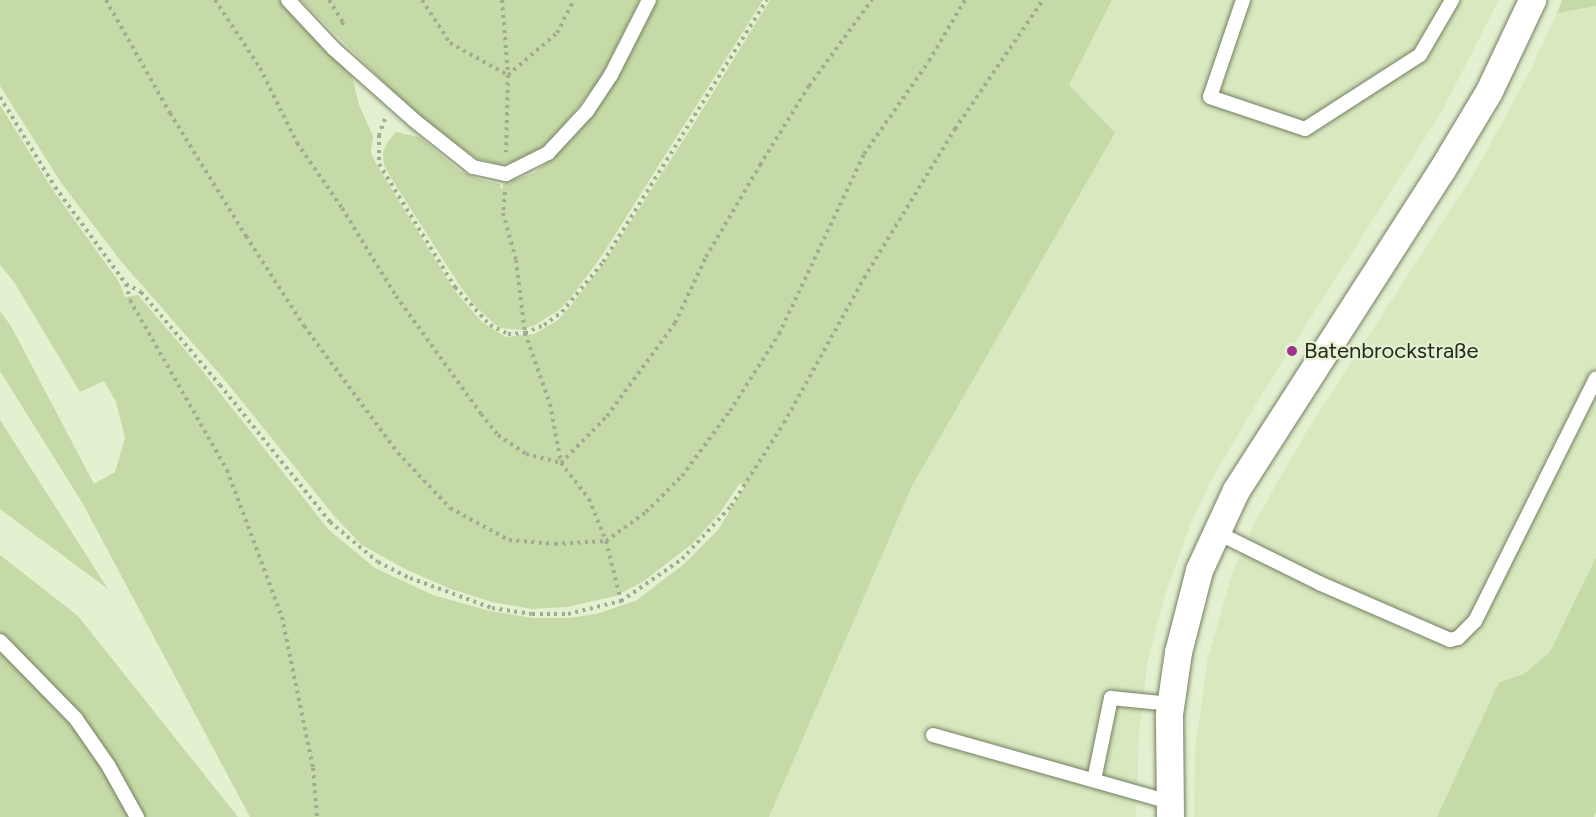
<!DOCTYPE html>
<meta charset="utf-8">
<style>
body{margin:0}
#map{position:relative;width:1596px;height:817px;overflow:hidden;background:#e4f1d0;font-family:Figtree,sans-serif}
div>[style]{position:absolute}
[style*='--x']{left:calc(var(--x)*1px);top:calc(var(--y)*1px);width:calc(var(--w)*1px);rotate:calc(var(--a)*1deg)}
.built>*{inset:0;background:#d8e8bf}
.green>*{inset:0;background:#c6daa7}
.path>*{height:4px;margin-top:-2px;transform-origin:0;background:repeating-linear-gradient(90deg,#a1ab91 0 3px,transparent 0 7.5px)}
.roads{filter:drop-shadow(0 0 2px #747f61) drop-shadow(0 0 2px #747f61)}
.lane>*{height:14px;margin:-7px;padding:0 7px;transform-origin:7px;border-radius:7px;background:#fff}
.street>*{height:27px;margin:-13.5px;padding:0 13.5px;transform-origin:13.5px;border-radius:13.5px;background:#fff}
.dots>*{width:16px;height:16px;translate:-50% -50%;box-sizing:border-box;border:3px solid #e4f1d0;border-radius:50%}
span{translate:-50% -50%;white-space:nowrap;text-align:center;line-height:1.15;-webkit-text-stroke:4.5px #e4f1d0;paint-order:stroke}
.poi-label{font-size:22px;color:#252a1e}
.left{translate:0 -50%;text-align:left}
</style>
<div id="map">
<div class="built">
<i style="clip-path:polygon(1112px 0,1499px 0,1442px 111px,1259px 399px,1212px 478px,1190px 525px,1165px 595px,1147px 664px,1139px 735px,1136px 817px,769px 817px,912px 486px,1115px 133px,1069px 85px)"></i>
<i style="clip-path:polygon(1596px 6px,1596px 557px,1550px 652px,1524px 674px,1499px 682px,1437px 817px,1194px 817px,1195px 749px,1208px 657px,1232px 574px,1255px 522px,1305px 434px,1478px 167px,1530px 71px,1557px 13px)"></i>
</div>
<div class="green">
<i style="clip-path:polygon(0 0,280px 0,352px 76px,359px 105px,373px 136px,371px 152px,375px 162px,454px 290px,483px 323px,506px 337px,534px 334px,558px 320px,569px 308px,606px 260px,693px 125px,770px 0,1112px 0,1069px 85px,1115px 133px,912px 486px,769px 817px,250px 817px,83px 504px,0 371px,0 311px,11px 326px,94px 484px,115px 472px,125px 438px,116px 402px,104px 381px,80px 392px,14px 282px,0 265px,0 105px,53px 190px,119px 282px,125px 297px,138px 295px,197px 364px,329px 530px,375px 568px,433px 595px,490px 611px,533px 618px,570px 618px,600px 613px,637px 600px,684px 564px,718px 530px,745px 486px,740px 483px,719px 514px,692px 544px,644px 581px,616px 596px,567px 607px,532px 609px,492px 602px,451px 589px,409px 571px,362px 545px,335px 517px,224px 379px,120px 260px,62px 184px,0 86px)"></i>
<i style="clip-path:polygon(301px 0,640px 0,599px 81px,554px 137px,535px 153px,516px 162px,498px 164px,476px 158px,447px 139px,397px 95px)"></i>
<i style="clip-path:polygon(656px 0,763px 0,601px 257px,569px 300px,559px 310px,535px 325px,521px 330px,499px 328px,476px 307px,460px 286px,391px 178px,384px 165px,383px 152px,387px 143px,396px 132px,419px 137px,460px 171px,479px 179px,499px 184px,502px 190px,504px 183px,534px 173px,553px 158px,591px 114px)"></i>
<i style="clip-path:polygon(1562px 0,1596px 0,1596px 6px,1557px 13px)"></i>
<i style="clip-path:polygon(0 420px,108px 589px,0 509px)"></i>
<i style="clip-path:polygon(0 555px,78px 616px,238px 817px,0 817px)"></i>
<i style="clip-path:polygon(1596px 557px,1596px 812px,1594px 817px,1437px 817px,1499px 682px,1524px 674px,1550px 652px)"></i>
</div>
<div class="path">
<i style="--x:106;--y:0;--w:130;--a:60.5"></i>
<i style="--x:170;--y:113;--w:145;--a:58.3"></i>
<i style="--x:246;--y:236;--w:107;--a:57.2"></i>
<i style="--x:304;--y:326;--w:158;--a:53.5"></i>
<i style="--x:398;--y:453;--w:76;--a:46.6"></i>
<i style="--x:450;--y:508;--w:67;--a:28.5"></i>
<i style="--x:509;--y:540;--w:46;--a:5"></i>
<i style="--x:555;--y:544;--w:51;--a:-3.4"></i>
<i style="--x:606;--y:541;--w:49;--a:-35.9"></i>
<i style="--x:646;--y:512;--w:51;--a:-45"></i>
<i style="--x:682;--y:476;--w:81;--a:-53.6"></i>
<i style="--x:730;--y:411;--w:91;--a:-57.5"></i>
<i style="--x:779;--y:334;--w:199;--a:-64.7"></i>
<i style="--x:864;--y:154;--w:113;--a:-55"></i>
<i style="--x:929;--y:61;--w:71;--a:-59.5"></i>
<i style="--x:215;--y:0;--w:82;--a:56.5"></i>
<i style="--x:260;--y:68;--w:84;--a:63.7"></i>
<i style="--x:297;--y:143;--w:79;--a:55.3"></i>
<i style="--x:342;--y:208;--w:103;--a:58.5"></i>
<i style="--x:396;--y:296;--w:145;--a:54.2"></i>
<i style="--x:481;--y:414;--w:27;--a:51"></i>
<i style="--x:498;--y:435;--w:34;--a:34"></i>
<i style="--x:526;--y:454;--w:36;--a:14"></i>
<i style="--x:561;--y:463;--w:66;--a:-45.6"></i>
<i style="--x:607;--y:416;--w:115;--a:-53.8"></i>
<i style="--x:675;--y:323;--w:73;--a:-64.8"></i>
<i style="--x:706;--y:257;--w:107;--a:-59.6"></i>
<i style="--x:760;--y:165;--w:93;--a:-58.2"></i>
<i style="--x:809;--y:86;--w:107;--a:-53.8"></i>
<i style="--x:329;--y:0;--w:26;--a:58"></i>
<i style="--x:343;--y:22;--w:6;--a:108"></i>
<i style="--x:422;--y:0;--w:51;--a:56.9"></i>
<i style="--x:450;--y:43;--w:66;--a:28.9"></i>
<i style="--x:508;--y:75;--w:65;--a:-40.6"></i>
<i style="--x:557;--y:33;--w:37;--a:-63"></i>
<i style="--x:502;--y:0;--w:75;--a:85.4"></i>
<i style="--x:508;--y:75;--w:77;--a:91.5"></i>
<i style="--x:0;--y:97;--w:105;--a:58.6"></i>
<i style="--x:55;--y:187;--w:120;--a:53.8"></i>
<i style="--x:126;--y:284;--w:16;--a:76"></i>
<i style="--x:130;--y:300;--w:196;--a:60.3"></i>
<i style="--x:227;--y:470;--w:157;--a:69.5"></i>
<i style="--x:282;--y:617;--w:154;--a:78.4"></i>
<i style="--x:313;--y:768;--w:49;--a:85.3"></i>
<i style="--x:385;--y:119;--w:17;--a:111"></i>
<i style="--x:379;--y:135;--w:29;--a:90"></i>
<i style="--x:379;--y:164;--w:145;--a:58.3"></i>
<i style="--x:455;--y:287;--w:52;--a:47.4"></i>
<i style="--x:490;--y:325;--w:20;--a:27"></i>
<i style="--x:508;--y:334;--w:17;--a:-3"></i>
<i style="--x:525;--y:333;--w:21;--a:-23"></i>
<i style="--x:544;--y:325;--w:22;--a:-36"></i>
<i style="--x:562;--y:312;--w:65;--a:-50.6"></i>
<i style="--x:603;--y:262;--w:309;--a:-58"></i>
<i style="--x:505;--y:192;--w:21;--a:95"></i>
<i style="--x:503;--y:213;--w:49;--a:74.5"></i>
<i style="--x:516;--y:260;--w:74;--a:83"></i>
<i style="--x:525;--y:333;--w:75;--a:70.6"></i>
<i style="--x:550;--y:404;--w:60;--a:79.4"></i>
<i style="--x:561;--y:463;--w:46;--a:52.1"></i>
<i style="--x:589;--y:499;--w:45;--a:68"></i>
<i style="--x:606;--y:541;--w:62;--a:76"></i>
<i style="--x:126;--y:284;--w:17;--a:28"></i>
<i style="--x:141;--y:292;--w:122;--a:49.7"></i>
<i style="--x:220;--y:385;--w:176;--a:51.2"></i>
<i style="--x:330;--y:522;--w:62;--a:39.8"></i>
<i style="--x:378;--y:562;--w:36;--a:27"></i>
<i style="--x:410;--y:578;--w:87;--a:20.1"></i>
<i style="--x:492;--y:608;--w:40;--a:8.5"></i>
<i style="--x:532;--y:614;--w:36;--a:0"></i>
<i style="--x:568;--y:614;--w:55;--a:-13.8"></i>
<i style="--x:621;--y:601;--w:74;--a:-34.5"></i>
<i style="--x:682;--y:559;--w:72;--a:-47.2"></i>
<i style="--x:731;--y:506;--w:98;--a:-57.4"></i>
<i style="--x:784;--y:423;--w:166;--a:-61.1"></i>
<i style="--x:864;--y:278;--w:175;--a:-58.6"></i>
<i style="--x:955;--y:129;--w:156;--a:-55.7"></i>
</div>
<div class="roads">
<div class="lane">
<i style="--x:288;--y:0;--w:67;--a:46.8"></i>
<i style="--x:334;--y:49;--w:108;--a:41.6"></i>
<i style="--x:415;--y:121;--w:74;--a:38.4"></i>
<i style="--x:473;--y:167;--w:34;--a:12"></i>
<i style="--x:506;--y:174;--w:47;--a:-26.6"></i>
<i style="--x:548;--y:153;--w:57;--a:-47.1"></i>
<i style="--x:587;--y:111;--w:43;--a:-56.3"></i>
<i style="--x:611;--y:75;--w:84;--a:-63.1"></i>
<i style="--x:1243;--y:0;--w:102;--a:108.8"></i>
<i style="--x:1210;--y:97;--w:100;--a:18.6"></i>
<i style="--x:1305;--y:129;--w:137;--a:-32.8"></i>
<i style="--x:1420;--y:55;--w:64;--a:-59.8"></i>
<i style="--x:1216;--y:532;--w:115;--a:26.3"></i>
<i style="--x:1319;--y:583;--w:143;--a:23.5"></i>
<i style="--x:1450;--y:640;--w:8;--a:-14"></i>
<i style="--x:1458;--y:638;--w:24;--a:-45"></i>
<i style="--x:1475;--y:621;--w:271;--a:-63.5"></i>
<i style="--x:0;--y:641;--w:109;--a:45.7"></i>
<i style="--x:76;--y:719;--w:56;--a:55.2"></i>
<i style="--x:108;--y:765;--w:60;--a:60.9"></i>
<i style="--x:933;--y:735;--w:245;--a:15.8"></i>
<i style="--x:1094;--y:780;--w:84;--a:-78.3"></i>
<i style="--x:1111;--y:698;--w:60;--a:5.7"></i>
</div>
<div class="street">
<i style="--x:1170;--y:817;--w:103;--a:-90.6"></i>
<i style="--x:1169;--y:714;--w:63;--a:-81.7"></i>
<i style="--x:1178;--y:652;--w:85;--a:-75.6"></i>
<i style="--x:1199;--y:570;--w:88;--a:-65.2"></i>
<i style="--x:1236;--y:490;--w:379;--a:-57.3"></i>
<i style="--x:1441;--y:171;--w:93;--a:-59"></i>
<i style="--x:1489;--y:91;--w:101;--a:-64.7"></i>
</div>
</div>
<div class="dots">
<i style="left:1292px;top:351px;background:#a0308e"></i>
</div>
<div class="poi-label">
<span class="left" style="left:1304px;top:351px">Batenbrockstraße</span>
</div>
</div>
